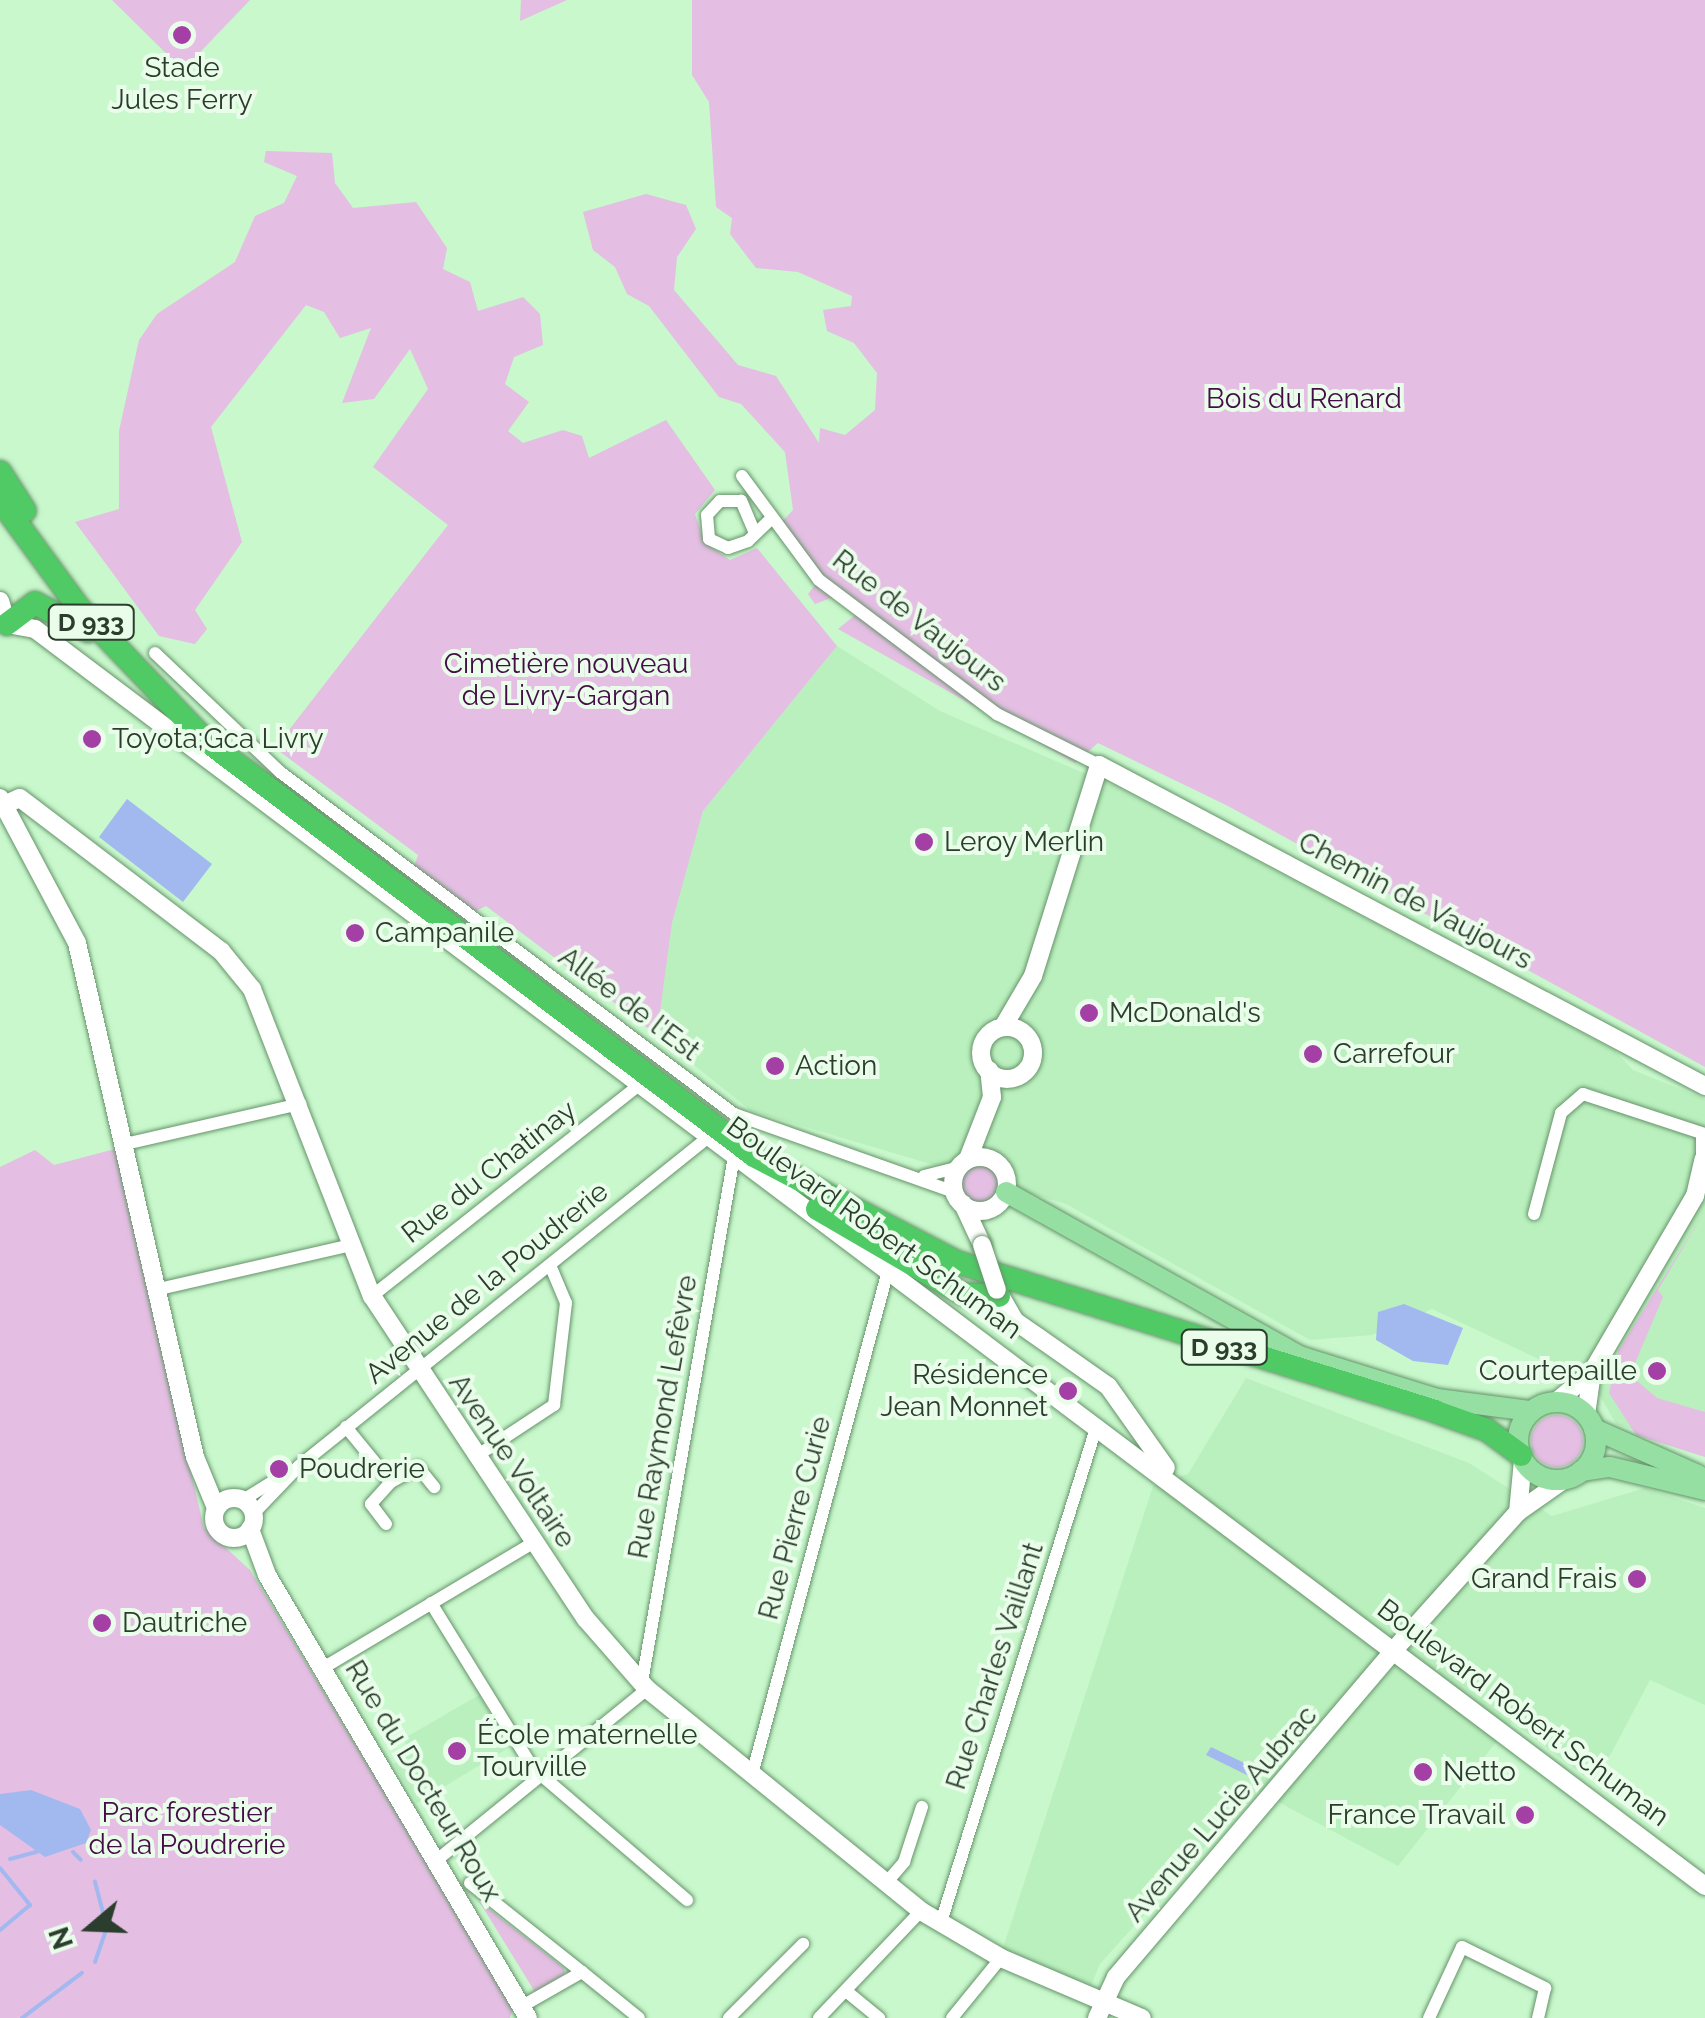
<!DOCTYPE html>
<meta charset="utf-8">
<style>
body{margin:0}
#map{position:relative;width:1705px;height:2018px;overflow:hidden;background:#c8f8cc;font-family:Raleway,sans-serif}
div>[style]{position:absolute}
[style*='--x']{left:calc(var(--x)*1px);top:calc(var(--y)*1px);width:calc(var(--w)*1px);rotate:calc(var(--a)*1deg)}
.built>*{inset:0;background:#baf0be}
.green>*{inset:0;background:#e4bee3}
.round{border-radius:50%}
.water>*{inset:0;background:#a2b9f0}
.stream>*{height:4px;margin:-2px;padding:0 2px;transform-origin:2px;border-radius:2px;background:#a2b9f0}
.roads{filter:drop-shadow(0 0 2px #66936a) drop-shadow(0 0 2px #66936a)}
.street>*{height:12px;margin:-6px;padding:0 6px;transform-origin:6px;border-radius:6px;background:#fff}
.secondary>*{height:18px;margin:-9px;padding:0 9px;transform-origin:9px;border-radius:9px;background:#fff}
.secondary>.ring{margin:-9px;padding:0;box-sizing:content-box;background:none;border:18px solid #fff;border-radius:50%}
.primary>*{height:20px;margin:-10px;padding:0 10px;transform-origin:10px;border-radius:10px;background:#96dfa3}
.primary>.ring{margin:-10px;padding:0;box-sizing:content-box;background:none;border:20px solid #96dfa3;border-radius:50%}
.highway>*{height:22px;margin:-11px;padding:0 11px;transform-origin:11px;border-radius:11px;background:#50ca65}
.bridges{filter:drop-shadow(0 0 2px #66936a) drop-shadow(0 0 2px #66936a)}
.secondary-bridge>*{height:18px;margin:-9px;padding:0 9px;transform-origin:9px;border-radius:9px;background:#fff}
.dots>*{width:28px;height:28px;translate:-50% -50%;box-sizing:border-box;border:5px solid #eafdeb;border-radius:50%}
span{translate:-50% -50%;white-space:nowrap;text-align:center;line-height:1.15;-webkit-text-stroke:8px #eafdeb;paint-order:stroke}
.shield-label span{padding:2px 8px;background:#eafdeb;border:2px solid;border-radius:8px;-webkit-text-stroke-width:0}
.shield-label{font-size:25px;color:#2b3e2d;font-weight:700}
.poi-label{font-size:28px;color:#2b3e2d}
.left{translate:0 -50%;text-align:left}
.right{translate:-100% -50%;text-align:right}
.park-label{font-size:28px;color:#450d47}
.street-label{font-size:28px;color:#2b3e2d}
.north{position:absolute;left:40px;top:1878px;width:100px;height:100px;-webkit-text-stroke:8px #eafdeb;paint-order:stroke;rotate:251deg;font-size:28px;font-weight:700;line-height:40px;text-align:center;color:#2b3e2d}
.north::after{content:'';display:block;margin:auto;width:35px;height:45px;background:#2b3e2d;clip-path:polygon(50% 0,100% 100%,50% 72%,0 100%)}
</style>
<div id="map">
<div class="built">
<i style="clip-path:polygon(837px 646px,940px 711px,1123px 790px,1614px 1050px,1633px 1070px,1705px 1099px,1705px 1453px,1616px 1424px,1594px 1385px,1432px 1309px,1372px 1335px,1310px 1340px,1066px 1204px,751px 1111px,657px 1035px,672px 923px,703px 811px)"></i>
<i style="clip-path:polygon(1246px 1378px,1469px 1463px,1552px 1516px,1645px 1488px,1705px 1508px,1705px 1705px,1650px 1680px,1595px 1784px,1512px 1722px,1398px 1866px,1256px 1790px,1100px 1964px,1089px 1990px,1001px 1954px,1153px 1486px,1188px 1474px)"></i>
<i style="clip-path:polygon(479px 1695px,510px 1747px,417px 1803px,393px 1764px,412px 1754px,403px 1739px)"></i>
</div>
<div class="green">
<i style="clip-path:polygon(112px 0,250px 0,183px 70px)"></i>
<i style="clip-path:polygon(521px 0,567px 0,520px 21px)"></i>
<i style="clip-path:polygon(692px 0,1705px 0,1705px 1067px,1228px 806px,1098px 743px,1075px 763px,838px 629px,860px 611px,839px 595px,815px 604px,808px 594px,819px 580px,778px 526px,793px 510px,785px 452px,741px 404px,719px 397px,649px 306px,627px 294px,615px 267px,593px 250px,583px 212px,646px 194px,686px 205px,696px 229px,677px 257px,674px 290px,738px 365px,776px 376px,819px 443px,820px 428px,845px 435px,875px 410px,877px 373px,854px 343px,827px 331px,823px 310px,851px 306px,852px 296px,798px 272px,756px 268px,730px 234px,732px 218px,716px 207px,709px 102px,692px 75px)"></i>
<i style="clip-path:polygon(266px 151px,332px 153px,335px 183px,353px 208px,416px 202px,447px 248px,443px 269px,470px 282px,478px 311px,523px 297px,540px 314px,543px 345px,514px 357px,505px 384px,529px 402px,508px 431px,523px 443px,563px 430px,582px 436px,589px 458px,666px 420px,715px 490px,695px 514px,705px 543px,730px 560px,757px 548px,837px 646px,703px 811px,672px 923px,657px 1035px,486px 906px,474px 912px,414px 867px,418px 855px,275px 748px,448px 525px,373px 467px,428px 389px,410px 349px,374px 399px,342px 403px,371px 328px,340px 338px,324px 312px,306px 305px,211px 427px,242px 542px,195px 610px,207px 629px,195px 644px,159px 636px,75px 522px,119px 509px,119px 431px,139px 340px,157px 314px,235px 262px,255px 216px,284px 203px,297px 176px,264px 162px)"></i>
<i style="clip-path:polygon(115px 1149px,204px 1528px,250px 1570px,514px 2006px,510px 2018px,0 2018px,0 1167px,35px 1150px,54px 1165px)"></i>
<i class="round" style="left:960px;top:1162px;width:40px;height:40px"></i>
<i style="clip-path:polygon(1705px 1211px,1658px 1290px,1663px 1297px,1630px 1375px,1657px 1398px,1705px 1412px,1705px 1457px,1636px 1435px,1609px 1393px,1618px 1351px)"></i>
<i class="round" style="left:1531px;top:1415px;width:52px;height:52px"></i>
<i style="clip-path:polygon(479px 1901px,564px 1968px,565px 1974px,535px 1992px)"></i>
</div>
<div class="water">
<i style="clip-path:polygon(127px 799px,212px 864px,183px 902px,99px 837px)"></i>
<i style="clip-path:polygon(1404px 1304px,1463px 1328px,1448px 1365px,1413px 1361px,1376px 1340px,1378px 1312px)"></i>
<i style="clip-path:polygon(1211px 1747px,1259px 1770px,1257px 1780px,1206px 1755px)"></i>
<i style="clip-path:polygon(31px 1790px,80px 1809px,91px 1830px,86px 1843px,45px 1857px,0 1825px,0 1794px)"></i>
</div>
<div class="stream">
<i style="--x:73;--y:1852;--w:11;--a:45"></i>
<i style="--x:10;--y:1859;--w:28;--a:-15"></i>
<i style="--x:0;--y:1868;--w:48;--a:51"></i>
<i style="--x:30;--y:1905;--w:39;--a:140"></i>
<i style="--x:95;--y:1962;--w:36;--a:-71"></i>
<i style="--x:107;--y:1928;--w:48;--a:-104.6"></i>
<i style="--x:22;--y:2018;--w:75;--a:-36.9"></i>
</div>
<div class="roads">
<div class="street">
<i style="--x:742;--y:476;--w:129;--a:53.5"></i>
<i style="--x:819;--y:580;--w:223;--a:37"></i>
<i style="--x:997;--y:714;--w:114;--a:26.6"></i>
<i style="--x:754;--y:531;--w:33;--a:-113"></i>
<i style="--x:741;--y:501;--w:21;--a:180"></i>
<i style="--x:720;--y:501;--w:19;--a:133"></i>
<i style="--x:707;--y:515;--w:24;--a:85"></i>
<i style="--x:709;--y:539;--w:21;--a:25"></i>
<i style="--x:728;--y:548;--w:21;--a:-19"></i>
<i style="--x:748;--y:541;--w:33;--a:-44"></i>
<i style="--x:155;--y:653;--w:173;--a:43.6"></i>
<i style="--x:280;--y:772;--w:568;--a:36.99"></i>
<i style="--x:734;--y:1114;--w:233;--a:19.5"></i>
<i style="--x:125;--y:1144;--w:180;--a:-12.9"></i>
<i style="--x:924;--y:1176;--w:34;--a:-14"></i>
<i style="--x:1534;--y:1214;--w:105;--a:-75"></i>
<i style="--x:1561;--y:1113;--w:29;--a:-41"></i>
<i style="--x:1583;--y:1094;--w:128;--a:18.2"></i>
<i style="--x:159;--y:1289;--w:193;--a:-12.9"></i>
<i style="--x:372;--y:1296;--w:337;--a:-38.3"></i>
<i style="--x:346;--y:1427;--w:71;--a:50.7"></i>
<i style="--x:475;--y:1457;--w:95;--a:-33.4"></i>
<i style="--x:554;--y:1405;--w:103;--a:-83.3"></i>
<i style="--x:566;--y:1303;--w:41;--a:-112.8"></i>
<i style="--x:243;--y:1500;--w:44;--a:-31.9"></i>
<i style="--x:253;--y:1514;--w:66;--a:-46.2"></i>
<i style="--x:299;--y:1466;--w:522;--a:-38.78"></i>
<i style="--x:386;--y:1524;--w:25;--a:-127"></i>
<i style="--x:371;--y:1504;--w:30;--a:-48"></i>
<i style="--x:391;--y:1482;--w:31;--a:-29"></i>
<i style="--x:418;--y:1467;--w:26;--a:51"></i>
<i style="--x:431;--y:1603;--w:194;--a:58.3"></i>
<i style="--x:533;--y:1768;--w:203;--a:40.6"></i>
<i style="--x:323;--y:1668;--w:244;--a:-30.8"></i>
<i style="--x:642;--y:1682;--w:528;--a:-80.07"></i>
<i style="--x:753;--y:1771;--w:511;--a:-74.9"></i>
<i style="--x:438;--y:1859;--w:269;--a:-39.1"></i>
<i style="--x:470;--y:1883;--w:143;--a:38.5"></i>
<i style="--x:886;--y:1883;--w:28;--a:-49"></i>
<i style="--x:904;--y:1862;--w:58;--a:-71.9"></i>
<i style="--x:941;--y:1922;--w:521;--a:-72.57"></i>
<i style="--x:846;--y:1991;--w:43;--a:39.3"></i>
<i style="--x:524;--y:2005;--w:67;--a:-29.6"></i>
<i style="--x:582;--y:1972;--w:73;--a:38.9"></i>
<i style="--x:729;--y:2018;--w:105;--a:-45"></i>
<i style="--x:819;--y:2018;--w:148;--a:-46.4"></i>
<i style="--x:952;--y:2018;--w:77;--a:-50.8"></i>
<i style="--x:1429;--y:2018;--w:78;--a:-65.1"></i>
<i style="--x:1462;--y:1947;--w:93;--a:26.3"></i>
<i style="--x:1545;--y:1988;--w:31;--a:103"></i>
</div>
<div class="secondary">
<i style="--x:0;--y:601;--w:24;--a:73"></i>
<i style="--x:7;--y:624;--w:28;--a:10"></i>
<i style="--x:35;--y:629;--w:2090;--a:36.97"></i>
<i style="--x:0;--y:798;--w:164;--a:62"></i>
<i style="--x:77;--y:943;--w:527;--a:77.07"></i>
<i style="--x:195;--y:1457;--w:55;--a:67.6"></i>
<i style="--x:4;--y:805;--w:17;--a:-24"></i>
<i style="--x:20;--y:798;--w:253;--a:37.3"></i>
<i style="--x:221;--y:951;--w:49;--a:50.8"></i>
<i style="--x:252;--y:989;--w:330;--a:68.7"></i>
<i style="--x:372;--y:1296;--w:387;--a:56.5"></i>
<i style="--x:586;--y:1619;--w:93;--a:48.9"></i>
<i style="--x:647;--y:1689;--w:353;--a:39"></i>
<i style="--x:921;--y:1911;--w:93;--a:30.4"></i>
<i style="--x:1001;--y:1958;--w:153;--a:23.1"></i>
<i style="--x:1003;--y:1027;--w:59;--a:-59.5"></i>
<i style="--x:1033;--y:976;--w:221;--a:-72.6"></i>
<i style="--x:1099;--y:765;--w:686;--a:27.91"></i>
<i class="ring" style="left:981px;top:1027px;width:34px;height:34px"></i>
<i style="--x:1705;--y:1137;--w:27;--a:90"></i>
<i class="ring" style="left:953px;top:1157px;width:36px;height:36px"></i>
<i style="--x:968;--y:1159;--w:66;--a:-68.8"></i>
<i style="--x:992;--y:1097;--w:27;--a:-96"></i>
<i style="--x:963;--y:1204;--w:45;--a:65.1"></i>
<i style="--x:997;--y:1290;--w:36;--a:60"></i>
<i style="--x:1015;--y:1321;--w:113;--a:35"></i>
<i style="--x:1108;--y:1386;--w:100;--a:54.7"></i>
<i style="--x:963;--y:1295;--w:58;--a:26.6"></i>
<i style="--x:1556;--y:1402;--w:47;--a:-39.8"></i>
<i style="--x:1586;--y:1415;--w:43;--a:-82.1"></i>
<i style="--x:1592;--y:1372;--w:204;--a:-59.7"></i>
<i style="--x:1695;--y:1196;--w:37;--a:-77"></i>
<i class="ring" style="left:214px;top:1498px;width:22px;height:22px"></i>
<i style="--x:1518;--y:1512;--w:52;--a:-84.5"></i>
<i style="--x:250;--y:1529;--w:49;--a:69.7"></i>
<i style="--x:267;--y:1575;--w:514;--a:59.49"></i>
<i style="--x:1097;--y:2018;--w:45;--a:-65.1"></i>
<i style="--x:1116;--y:1977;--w:443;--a:-49.6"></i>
<i style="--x:1403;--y:1640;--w:172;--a:-48.1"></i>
<i style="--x:1518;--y:1512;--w:57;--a:-35.1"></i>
</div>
<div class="primary">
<i style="--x:1006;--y:1192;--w:336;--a:29.2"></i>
<i style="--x:1299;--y:1356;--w:145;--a:17.3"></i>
<i style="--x:1437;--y:1399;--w:95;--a:7.3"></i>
<i class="ring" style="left:1518px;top:1402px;width:58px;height:58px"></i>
<i style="--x:1594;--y:1429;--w:114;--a:23.9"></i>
<i style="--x:1581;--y:1471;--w:29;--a:-8"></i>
<i style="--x:1610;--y:1467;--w:98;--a:13.6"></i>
</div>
<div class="highway">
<i style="--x:0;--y:472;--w:46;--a:57.3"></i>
<i style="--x:0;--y:500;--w:134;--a:53.8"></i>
<i style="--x:79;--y:608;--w:182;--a:46.3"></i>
<i style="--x:205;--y:740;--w:689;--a:37.15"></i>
<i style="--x:754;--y:1156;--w:229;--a:27.6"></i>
<i style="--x:957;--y:1262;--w:500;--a:17.3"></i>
<i style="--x:1434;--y:1411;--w:56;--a:19.7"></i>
<i style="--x:1487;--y:1430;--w:42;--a:36.3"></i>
<i style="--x:7;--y:624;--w:35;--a:-37"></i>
<i style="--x:35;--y:603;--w:60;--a:27.8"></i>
<i style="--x:817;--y:1209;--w:169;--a:30.2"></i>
<i style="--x:963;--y:1294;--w:36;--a:3"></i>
</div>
</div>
<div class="bridges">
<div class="secondary-bridge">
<i style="--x:982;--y:1245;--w:47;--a:71.6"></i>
</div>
</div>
<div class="dots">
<i style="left:182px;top:35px;background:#a33fa5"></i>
<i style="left:92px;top:739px;background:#a33fa5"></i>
<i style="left:924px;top:842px;background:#a33fa5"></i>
<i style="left:355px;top:933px;background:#a33fa5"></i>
<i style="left:1089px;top:1013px;background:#a33fa5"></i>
<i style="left:1313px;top:1054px;background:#a33fa5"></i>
<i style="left:775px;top:1066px;background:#a33fa5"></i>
<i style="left:1657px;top:1371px;background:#a33fa5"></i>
<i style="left:1068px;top:1391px;background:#a33fa5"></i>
<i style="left:279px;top:1469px;background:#a33fa5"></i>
<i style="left:1637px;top:1579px;background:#a33fa5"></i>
<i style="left:102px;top:1623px;background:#a33fa5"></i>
<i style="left:457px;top:1751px;background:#a33fa5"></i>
<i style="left:1423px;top:1772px;background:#a33fa5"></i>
<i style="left:1525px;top:1815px;background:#a33fa5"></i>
</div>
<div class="shield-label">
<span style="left:91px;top:622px">D 933</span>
<span style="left:1224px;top:1347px">D 933</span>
</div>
<div class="poi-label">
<span style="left:182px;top:84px">Stade<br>Jules Ferry</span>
<span class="left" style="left:112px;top:739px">Toyota;Gca Livry</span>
<span class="left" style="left:944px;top:842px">Leroy Merlin</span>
<span class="left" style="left:375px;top:933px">Campanile</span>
<span class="left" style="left:1109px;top:1013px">McDonald's</span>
<span class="left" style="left:1333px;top:1054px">Carrefour</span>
<span class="left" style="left:795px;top:1066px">Action</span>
<span class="right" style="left:1637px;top:1371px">Courtepaille</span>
<span class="right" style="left:1048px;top:1391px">Résidence<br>Jean Monnet</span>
<span class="left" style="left:299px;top:1469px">Poudrerie</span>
<span class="right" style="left:1617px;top:1579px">Grand Frais</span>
<span class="left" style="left:122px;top:1623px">Dautriche</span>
<span class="left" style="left:477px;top:1751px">École maternelle<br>Tourville</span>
<span class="left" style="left:1443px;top:1772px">Netto</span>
<span class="right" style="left:1505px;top:1815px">France Travail</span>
</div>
<div class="park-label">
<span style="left:1304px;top:399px">Bois du Renard</span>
<span style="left:566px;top:680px">Cimetière nouveau<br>de Livry-Gargan</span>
<span style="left:187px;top:1829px">Parc forestier<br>de la Poudrerie</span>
</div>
<div class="street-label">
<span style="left:919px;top:621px;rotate:38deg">Rue de Vaujours</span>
<span style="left:1415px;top:901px;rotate:28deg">Chemin de Vaujours</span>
<span style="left:629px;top:1004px;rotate:37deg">Allée de l'Est</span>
<span style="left:489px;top:1172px;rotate:-38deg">Rue du Chatinay</span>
<span style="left:874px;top:1228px;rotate:36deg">Boulevard Robert Schuman</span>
<span style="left:487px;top:1283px;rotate:-39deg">Avenue de la Poudrerie</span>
<span style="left:663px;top:1417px;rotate:-80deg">Rue Raymond Lefèvre</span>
<span style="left:512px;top:1461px;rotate:56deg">Avenue Voltaire</span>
<span style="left:795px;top:1518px;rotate:-75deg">Rue Pierre Curie</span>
<span style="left:995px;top:1666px;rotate:-72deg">Rue Charles Vaillant</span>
<span style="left:1523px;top:1713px;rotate:37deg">Boulevard Robert Schuman</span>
<span style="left:423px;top:1781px;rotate:59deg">Rue du Docteur Roux</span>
<span style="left:1221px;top:1814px;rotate:-49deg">Avenue Lucie Aubrac</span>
</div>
<div class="north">N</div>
</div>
